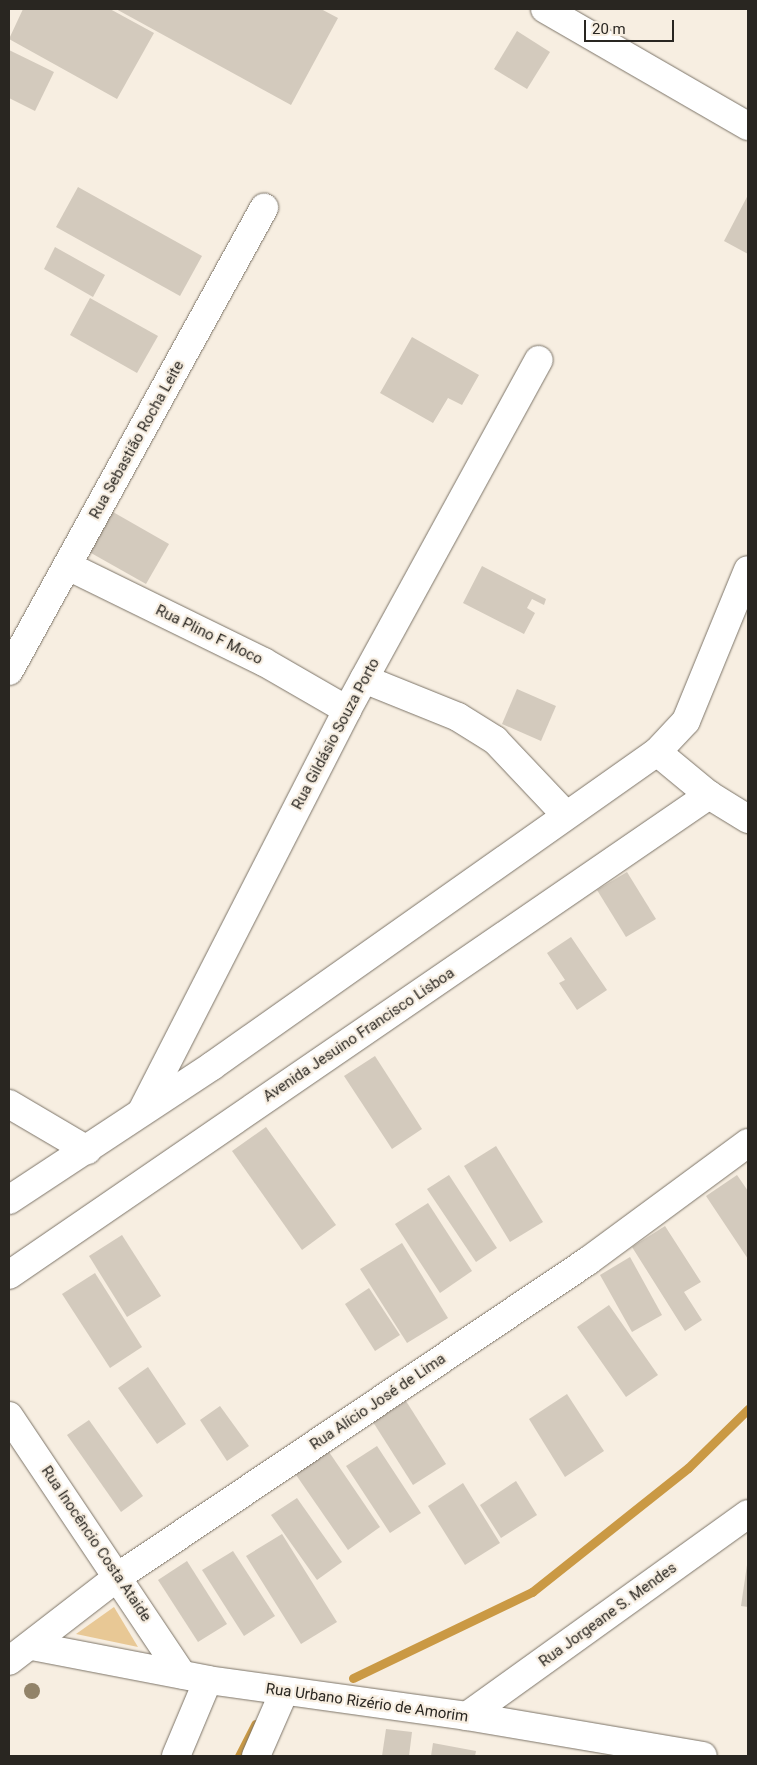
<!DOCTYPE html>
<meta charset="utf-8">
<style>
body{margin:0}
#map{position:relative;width:757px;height:1765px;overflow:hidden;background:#f7eee1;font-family:Roboto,sans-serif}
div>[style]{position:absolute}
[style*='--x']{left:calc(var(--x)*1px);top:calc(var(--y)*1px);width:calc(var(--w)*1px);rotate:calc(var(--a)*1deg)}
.green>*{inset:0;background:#e8c895}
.stream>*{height:9px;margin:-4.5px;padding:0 4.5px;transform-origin:4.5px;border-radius:4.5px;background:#ca9944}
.building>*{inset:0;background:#d3cabd}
.roads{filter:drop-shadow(0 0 1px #7c7468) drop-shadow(0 0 1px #7c7468)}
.street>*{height:28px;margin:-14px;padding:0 14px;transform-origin:14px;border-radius:14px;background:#fff}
.secondary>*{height:28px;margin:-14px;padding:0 14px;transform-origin:14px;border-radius:14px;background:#fff}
.trees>*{width:16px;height:16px;margin:-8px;border-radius:50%;background:#928369}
span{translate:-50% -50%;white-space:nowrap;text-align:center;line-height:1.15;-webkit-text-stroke:4.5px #f7eee1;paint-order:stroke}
.street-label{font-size:15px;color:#292621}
.frame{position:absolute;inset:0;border:10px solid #292621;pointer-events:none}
.scale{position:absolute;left:584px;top:20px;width:90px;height:22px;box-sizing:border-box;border:2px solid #292621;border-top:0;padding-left:6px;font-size:15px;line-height:18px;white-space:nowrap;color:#292621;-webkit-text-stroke:4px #f7eee1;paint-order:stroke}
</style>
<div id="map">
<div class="green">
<i style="clip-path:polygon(114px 1607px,138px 1647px,76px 1634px)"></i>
</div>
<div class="stream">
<i style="--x:353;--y:1678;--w:199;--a:-25.7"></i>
<i style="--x:532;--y:1592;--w:199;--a:-38.5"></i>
<i style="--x:688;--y:1468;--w:84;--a:-44.5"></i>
<i style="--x:239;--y:1756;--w:36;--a:-63"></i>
</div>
<div class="building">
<i style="clip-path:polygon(23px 9px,110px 9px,154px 33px,117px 99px,9px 39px)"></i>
<i style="clip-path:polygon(116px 9px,321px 9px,338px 18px,291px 105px)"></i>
<i style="clip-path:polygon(517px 31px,550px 52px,527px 89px,494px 69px)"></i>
<i style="clip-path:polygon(9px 50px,54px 72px,35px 111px,9px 98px)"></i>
<i style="clip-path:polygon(78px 187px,202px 256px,180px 296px,56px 227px)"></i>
<i style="clip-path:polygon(748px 195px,748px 254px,724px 241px)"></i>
<i style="clip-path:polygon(55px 247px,105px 275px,93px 297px,44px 269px)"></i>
<i style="clip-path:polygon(90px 298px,158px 336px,137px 373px,70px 335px)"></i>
<i style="clip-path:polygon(412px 337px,479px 375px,462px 405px,448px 398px,433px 423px,380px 393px)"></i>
<i style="clip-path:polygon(106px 508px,169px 544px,146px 584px,84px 549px)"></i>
<i style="clip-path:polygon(482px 566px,546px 599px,544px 605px,532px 599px,527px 608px,535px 613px,524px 634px,463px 603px)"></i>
<i style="clip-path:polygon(517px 689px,556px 706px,541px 741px,502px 724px)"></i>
<i style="clip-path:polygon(627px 872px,656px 919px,626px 937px,597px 890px)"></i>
<i style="clip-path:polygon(571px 937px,607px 990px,577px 1010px,559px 983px,565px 980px,547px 953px)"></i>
<i style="clip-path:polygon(375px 1056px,422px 1129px,392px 1149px,344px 1076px)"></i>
<i style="clip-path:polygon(266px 1127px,336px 1225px,302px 1250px,232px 1151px)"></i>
<i style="clip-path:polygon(496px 1146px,543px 1222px,510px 1242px,464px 1166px)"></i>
<i style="clip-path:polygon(449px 1175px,497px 1248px,476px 1262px,427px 1189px)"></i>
<i style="clip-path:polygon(737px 1175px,748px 1191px,748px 1259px,706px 1196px)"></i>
<i style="clip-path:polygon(428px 1203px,472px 1271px,440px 1293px,395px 1224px)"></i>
<i style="clip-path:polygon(665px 1226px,701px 1282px,684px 1292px,702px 1320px,685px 1331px,632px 1247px)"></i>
<i style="clip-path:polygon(122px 1235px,161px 1296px,127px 1317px,89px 1256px)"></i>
<i style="clip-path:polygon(402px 1243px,448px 1318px,407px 1343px,360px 1269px)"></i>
<i style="clip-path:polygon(630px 1257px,662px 1315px,632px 1332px,600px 1275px)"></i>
<i style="clip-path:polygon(95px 1273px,142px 1347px,110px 1368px,62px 1294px)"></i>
<i style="clip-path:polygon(369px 1288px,400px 1335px,375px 1351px,345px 1304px)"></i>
<i style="clip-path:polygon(609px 1305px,658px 1375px,626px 1397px,577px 1327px)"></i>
<i style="clip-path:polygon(148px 1367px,186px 1424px,157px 1444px,118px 1388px)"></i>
<i style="clip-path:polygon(567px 1394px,604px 1451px,565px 1477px,529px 1419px)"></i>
<i style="clip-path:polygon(406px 1401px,446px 1464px,413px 1485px,373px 1422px)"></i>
<i style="clip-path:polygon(220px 1406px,249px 1446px,227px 1461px,200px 1420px)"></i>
<i style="clip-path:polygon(89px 1420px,143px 1496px,121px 1512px,67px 1435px)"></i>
<i style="clip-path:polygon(377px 1446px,421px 1513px,390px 1533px,346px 1466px)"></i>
<i style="clip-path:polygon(327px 1449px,380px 1527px,348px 1550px,294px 1472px)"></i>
<i style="clip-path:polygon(516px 1481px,537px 1515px,501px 1538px,480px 1505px)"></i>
<i style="clip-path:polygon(463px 1483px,500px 1543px,465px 1565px,428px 1506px)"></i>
<i style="clip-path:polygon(297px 1498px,342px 1562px,317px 1580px,271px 1515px)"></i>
<i style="clip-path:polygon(282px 1534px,337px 1622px,301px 1644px,246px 1556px)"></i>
<i style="clip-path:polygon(233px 1551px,275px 1616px,244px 1636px,202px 1570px)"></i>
<i style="clip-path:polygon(187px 1561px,227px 1624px,198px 1642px,158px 1580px)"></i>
<i style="clip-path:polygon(747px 1565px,748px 1566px,748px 1607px,741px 1606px)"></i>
<i style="clip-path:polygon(386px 1729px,412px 1732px,409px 1756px,382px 1756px)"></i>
<i style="clip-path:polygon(433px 1743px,476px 1751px,475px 1756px,431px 1756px)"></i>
</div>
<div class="roads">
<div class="street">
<i style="--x:545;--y:9;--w:234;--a:30"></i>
<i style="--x:68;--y:566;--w:218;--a:26.1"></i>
<i style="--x:264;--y:662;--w:96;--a:30"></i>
<i style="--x:9;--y:671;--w:529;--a:-61.16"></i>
<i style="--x:364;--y:679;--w:101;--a:22"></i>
<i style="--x:458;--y:717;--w:44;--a:31.9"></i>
<i style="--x:495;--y:740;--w:103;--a:46.6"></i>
<i style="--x:657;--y:752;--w:67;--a:39.6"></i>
<i style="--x:709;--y:795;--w:46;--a:31.6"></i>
<i style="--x:9;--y:1104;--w:91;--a:30.5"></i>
<i style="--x:142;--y:1111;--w:450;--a:-62.9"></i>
<i style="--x:347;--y:710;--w:399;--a:-61.3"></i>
<i style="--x:9;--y:1200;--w:243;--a:-33.4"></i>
<i style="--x:212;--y:1066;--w:545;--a:-35.21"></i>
<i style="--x:657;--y:752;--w:42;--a:-46.9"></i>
<i style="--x:686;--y:721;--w:163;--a:-67.7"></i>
<i style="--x:9;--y:1275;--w:849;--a:-34.44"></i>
<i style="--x:9;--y:1416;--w:311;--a:56.2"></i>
<i style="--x:32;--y:1646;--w:179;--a:10.9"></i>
<i style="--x:208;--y:1680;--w:261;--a:7.9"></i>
<i style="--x:467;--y:1716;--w:239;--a:9.6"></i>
<i style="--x:9;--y:1661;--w:139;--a:-37.7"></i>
<i style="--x:119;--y:1576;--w:565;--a:-33.89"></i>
<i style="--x:588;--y:1261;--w:199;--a:-36.4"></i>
<i style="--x:467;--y:1716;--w:346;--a:-35.7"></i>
</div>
<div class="secondary">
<i style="--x:176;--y:1756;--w:82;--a:-67.2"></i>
<i style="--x:256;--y:1756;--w:70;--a:-66.4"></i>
</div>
</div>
<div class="trees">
<i style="left:32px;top:1691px"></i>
</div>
<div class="street-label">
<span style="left:137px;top:440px;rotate:-61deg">Rua Sebastião Rocha Leite</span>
<span style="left:209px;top:635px;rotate:26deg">Rua Plino F Moco</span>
<span style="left:336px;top:734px;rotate:-62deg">Rua Gildásio Souza Porto</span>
<span style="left:359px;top:1035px;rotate:-34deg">Avenida Jesuino Francisco Lisboa</span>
<span style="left:378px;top:1402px;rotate:-34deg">Rua Alício José de Lima</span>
<span style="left:96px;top:1544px;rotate:56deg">Rua Inocêncio Costa Ataide</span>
<span style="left:608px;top:1615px;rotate:-36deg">Rua Jorgeane S. Mendes</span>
<span style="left:367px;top:1703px;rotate:8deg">Rua Urbano Rizério de Amorim</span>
</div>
<div class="frame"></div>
<div class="scale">20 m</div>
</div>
